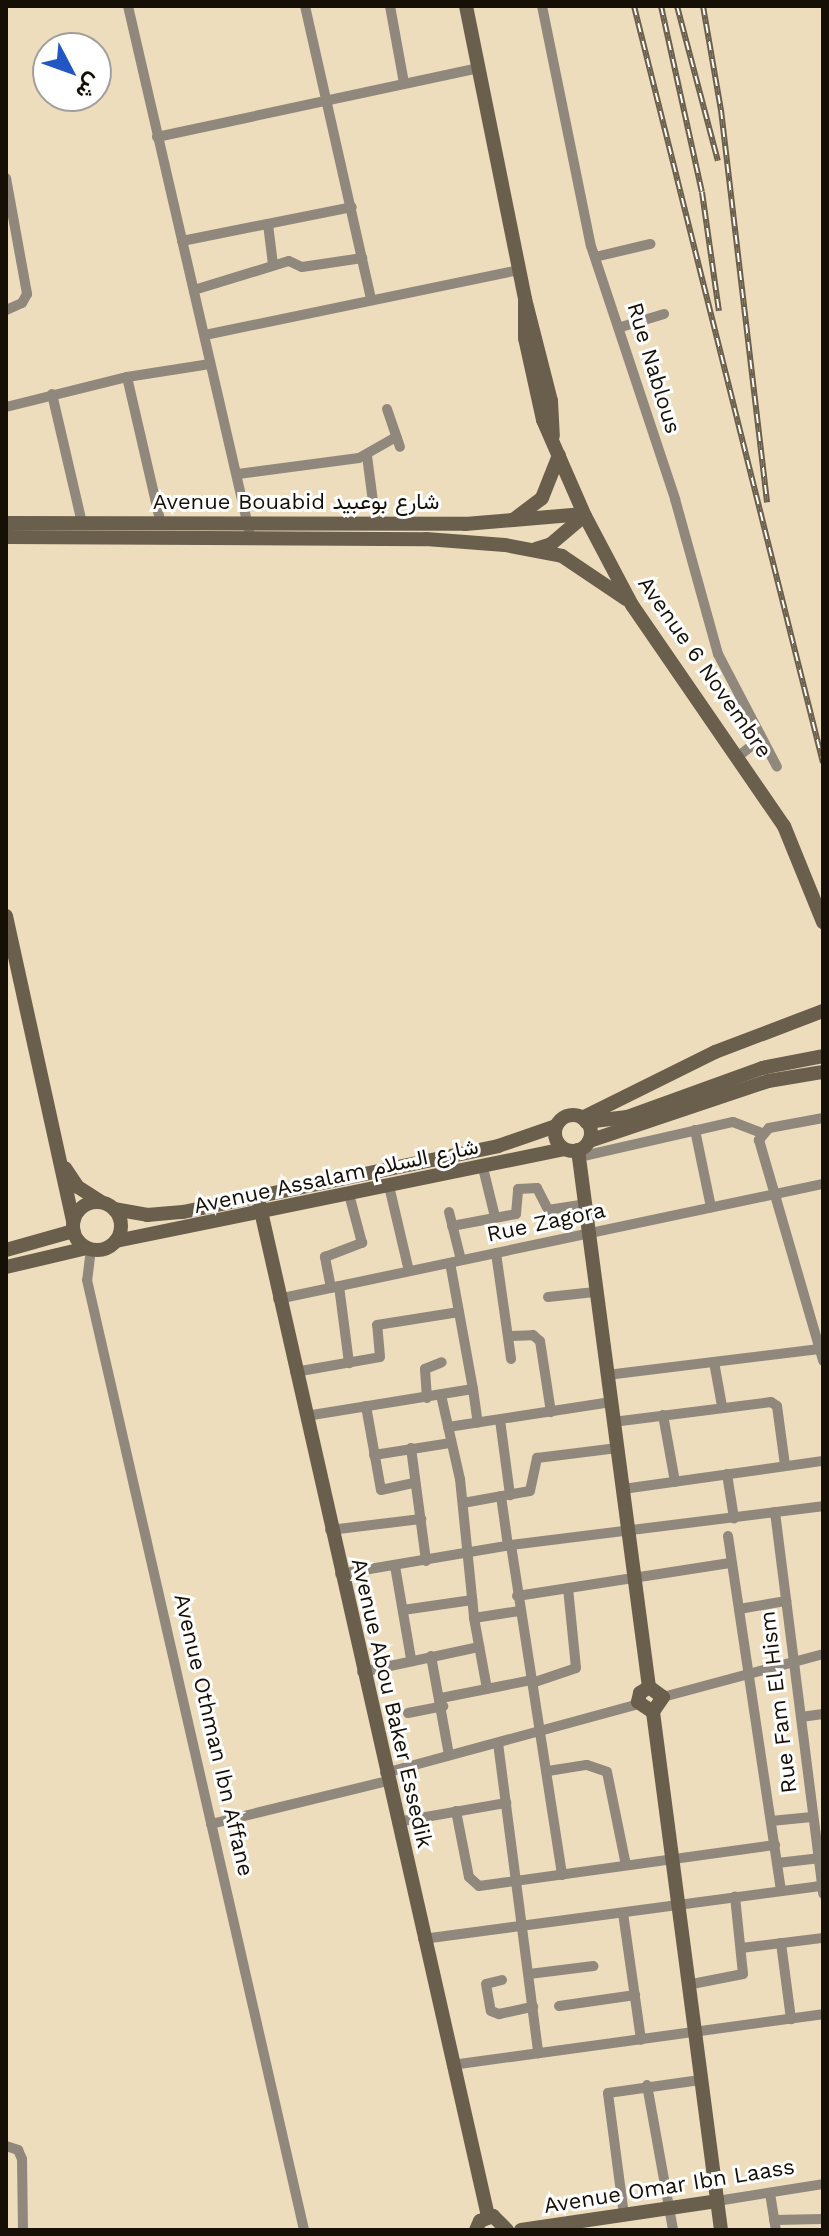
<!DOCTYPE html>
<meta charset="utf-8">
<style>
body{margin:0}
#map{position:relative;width:829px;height:2236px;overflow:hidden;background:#eeddbd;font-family:"Work Sans",Vazirmatn,sans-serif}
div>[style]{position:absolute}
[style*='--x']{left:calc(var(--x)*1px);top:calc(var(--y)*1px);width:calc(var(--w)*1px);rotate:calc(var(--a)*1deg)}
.street>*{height:10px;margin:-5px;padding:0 5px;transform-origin:5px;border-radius:5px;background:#90887c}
.secondary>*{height:14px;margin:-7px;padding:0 7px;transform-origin:7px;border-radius:7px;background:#6a5f4d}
.secondary>.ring{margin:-7px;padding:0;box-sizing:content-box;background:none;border:14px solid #6a5f4d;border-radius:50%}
.rail>*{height:6px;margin-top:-3px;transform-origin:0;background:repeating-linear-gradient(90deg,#fff 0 9px,#6a5f4d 0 18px);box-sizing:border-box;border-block:2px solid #6a5f4d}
span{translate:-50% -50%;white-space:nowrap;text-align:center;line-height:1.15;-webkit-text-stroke:6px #fff;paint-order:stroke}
.street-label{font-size:22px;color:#150f05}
.frame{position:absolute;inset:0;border:8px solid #150f05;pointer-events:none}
.north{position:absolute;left:32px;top:32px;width:80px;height:80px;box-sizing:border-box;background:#fff;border:2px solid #a19f9b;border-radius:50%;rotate:131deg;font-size:22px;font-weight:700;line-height:32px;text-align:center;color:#150f05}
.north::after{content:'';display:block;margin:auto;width:28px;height:36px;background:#2156c3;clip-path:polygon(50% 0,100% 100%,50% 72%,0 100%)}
</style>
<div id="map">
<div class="street">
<i style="--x:128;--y:6;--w:538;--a:77"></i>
<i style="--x:305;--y:6;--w:300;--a:77.3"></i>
<i style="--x:390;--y:6;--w:78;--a:79.7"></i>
<i style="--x:542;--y:6;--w:245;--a:78.5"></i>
<i style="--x:591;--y:246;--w:267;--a:71.6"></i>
<i style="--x:675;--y:499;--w:161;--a:74.5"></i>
<i style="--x:718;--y:654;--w:127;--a:62.4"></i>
<i style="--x:157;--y:137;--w:328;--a:-12.1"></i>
<i style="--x:6;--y:178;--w:118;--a:79.7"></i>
<i style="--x:27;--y:294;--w:10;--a:119"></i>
<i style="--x:22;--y:303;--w:17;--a:156"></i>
<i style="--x:268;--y:224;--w:41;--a:83"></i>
<i style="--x:182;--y:241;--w:173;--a:-11.3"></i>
<i style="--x:595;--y:257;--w:57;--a:-13.3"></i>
<i style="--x:194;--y:290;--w:99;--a:-17"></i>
<i style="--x:289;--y:261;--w:14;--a:25"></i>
<i style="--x:302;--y:267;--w:61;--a:-8.5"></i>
<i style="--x:621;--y:327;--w:45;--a:-16.8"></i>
<i style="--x:205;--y:335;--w:320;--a:-11.7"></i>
<i style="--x:127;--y:377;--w:151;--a:77"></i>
<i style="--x:52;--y:394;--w:132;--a:76.9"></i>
<i style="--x:6;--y:407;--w:125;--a:-13.9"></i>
<i style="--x:127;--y:377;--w:84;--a:-8.9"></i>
<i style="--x:387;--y:409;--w:40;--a:71.1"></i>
<i style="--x:367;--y:456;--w:69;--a:82.5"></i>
<i style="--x:238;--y:474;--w:122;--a:-7.5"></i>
<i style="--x:359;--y:458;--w:43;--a:-29.6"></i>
<i style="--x:740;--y:755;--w:19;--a:-39"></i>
<i style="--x:823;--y:1118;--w:55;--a:169.5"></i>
<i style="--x:769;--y:1128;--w:16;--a:130"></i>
<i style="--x:759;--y:1140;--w:230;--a:73.8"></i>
<i style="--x:695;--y:1130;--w:79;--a:78.3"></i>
<i style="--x:579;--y:1157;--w:158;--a:-12.8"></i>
<i style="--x:733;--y:1122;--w:30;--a:21"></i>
<i style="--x:483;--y:1168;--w:50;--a:76.2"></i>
<i style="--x:389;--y:1186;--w:87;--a:76.8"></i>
<i style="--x:449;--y:1212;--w:49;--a:76"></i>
<i style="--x:452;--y:1226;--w:65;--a:-10.6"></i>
<i style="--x:516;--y:1214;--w:25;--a:-85"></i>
<i style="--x:518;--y:1189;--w:19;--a:-3"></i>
<i style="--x:537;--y:1188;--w:25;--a:63"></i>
<i style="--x:548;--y:1210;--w:36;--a:-9"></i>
<i style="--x:91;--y:1249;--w:31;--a:97"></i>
<i style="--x:87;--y:1280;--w:974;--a:77.13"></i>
<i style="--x:496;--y:1253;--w:107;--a:81.9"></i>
<i style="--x:339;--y:1286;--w:78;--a:82.6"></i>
<i style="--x:331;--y:1288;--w:32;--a:-101"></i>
<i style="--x:325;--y:1257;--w:40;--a:-21"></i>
<i style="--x:362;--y:1243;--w:51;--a:-104.9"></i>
<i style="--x:548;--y:1297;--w:47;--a:-6.1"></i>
<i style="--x:278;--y:1299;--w:557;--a:-11.92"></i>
<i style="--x:510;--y:1336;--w:23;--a:-2"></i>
<i style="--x:533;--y:1335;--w:9;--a:41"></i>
<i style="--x:540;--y:1341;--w:72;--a:81.2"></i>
<i style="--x:714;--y:1362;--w:45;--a:79.7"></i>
<i style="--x:295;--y:1372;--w:86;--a:-10"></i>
<i style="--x:380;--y:1357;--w:32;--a:-95"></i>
<i style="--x:377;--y:1325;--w:83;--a:-9"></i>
<i style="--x:607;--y:1375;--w:214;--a:-7"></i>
<i style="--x:473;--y:1389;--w:34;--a:82"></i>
<i style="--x:441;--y:1395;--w:86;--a:77.3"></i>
<i style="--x:460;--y:1479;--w:140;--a:84.2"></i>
<i style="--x:474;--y:1618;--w:72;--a:79.6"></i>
<i style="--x:427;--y:1398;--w:29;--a:-94"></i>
<i style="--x:425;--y:1369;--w:18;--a:-22"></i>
<i style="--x:366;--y:1406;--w:85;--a:79.9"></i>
<i style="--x:381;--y:1490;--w:35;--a:-12"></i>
<i style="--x:663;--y:1415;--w:68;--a:79.8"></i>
<i style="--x:306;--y:1416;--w:169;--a:-9.2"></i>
<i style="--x:473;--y:1389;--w:128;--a:-100.3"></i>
<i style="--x:500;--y:1420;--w:76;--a:82.4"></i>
<i style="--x:613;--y:1422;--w:159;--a:-7.2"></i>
<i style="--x:771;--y:1402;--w:7;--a:34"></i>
<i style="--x:777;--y:1406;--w:60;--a:82.3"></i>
<i style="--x:448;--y:1427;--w:165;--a:-8.7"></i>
<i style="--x:411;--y:1448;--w:114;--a:82.4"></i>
<i style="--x:374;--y:1455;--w:78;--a:-8.9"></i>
<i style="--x:727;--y:1474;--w:45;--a:81"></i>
<i style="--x:623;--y:1489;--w:202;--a:-8"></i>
<i style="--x:501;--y:1496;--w:50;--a:82"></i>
<i style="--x:463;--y:1503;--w:68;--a:-10.2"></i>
<i style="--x:530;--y:1491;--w:34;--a:-78"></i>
<i style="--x:537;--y:1458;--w:81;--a:-7.1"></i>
<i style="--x:775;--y:1512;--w:385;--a:82.8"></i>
<i style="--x:330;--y:1530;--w:92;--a:-6.9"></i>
<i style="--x:728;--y:1536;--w:359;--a:81.5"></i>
<i style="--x:511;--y:1545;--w:334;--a:81.2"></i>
<i style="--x:395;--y:1566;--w:94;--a:80.2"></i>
<i style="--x:340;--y:1574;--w:173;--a:-9.6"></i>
<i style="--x:511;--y:1545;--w:314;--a:-7.1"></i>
<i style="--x:517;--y:1596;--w:217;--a:-8.8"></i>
<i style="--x:739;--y:1609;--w:48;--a:-9.7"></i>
<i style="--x:403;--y:1610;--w:70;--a:-8.2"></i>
<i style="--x:474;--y:1618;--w:46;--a:-8.8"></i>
<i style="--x:431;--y:1656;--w:101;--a:79.7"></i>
<i style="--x:362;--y:1672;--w:120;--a:-12.1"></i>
<i style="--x:532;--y:1683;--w:46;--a:-18.8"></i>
<i style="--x:576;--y:1668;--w:80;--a:-95.7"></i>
<i style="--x:663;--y:1697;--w:166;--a:-15"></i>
<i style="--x:441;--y:1698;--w:93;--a:-11.2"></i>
<i style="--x:408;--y:1713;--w:36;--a:-11"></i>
<i style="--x:801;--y:1717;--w:22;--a:-8"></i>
<i style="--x:498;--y:1743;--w:313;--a:82.6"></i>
<i style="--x:548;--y:1771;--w:39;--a:-9"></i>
<i style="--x:587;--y:1765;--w:21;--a:19"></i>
<i style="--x:607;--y:1772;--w:95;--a:78.5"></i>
<i style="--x:385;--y:1773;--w:263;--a:-15.2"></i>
<i style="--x:456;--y:1811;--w:67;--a:78.9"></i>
<i style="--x:469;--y:1877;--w:13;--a:42"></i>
<i style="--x:479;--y:1886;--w:299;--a:-7.9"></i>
<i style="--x:771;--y:1821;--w:41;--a:-5.6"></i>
<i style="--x:397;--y:1822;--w:111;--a:-9.9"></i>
<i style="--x:211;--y:1824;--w:181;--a:-13.7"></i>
<i style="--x:777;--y:1863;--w:44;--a:-6.5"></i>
<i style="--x:623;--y:1913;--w:128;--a:81.9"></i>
<i style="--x:423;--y:1939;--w:403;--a:-7.6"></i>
<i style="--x:781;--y:1943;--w:77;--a:82.5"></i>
<i style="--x:741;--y:1948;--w:83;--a:-7"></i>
<i style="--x:529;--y:1974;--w:65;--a:-7"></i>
<i style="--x:502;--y:1980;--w:16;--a:166"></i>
<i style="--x:486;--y:1984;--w:27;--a:80"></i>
<i style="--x:491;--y:2011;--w:9;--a:21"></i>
<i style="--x:499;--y:2014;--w:35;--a:-12"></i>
<i style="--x:687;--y:1985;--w:57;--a:-11.1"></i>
<i style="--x:743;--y:1974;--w:78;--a:-95.9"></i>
<i style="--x:559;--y:2006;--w:77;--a:-8.2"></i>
<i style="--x:452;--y:2065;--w:374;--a:-7.8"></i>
<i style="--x:647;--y:2085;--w:147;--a:79.8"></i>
<i style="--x:6;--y:2146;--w:13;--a:18"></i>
<i style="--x:18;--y:2150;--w:10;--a:66"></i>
<i style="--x:22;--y:2159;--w:71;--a:89.2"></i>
<i style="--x:770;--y:2193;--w:37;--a:81"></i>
<i style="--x:717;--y:2201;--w:107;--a:-9.1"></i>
<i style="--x:624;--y:2215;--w:123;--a:-97.5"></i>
<i style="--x:608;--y:2093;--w:93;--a:-8"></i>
<i style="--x:774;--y:2220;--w:49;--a:-1.2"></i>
</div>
<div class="secondary">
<i style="--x:466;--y:6;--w:299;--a:78.6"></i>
<i style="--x:525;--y:299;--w:105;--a:75.7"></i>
<i style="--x:551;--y:401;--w:35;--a:87"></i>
<i style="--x:525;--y:299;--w:39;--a:90"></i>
<i style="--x:525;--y:338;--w:84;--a:77.6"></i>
<i style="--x:543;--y:420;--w:105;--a:66.4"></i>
<i style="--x:585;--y:516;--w:101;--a:62.2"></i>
<i style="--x:632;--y:605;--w:268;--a:55.5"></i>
<i style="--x:784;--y:826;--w:104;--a:67.9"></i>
<i style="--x:513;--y:520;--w:36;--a:-37"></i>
<i style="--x:542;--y:498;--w:46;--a:-68.4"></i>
<i style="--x:6;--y:523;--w:459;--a:0.1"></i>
<i style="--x:465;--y:524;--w:119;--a:-4.8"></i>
<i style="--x:6;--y:537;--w:420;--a:0.3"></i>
<i style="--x:426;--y:539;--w:79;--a:4.3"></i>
<i style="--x:505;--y:545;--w:58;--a:10.9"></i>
<i style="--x:562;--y:556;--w:77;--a:33.9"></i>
<i style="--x:536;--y:549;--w:16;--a:-18"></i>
<i style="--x:551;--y:544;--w:43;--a:-40.3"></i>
<i style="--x:6;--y:916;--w:313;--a:77.6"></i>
<i class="ring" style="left:555px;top:1115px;width:22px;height:22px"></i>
<i style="--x:582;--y:1118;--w:148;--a:-26.4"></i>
<i style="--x:715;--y:1052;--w:116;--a:-20.8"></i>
<i style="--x:586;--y:1122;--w:41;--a:-7"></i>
<i style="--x:627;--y:1117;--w:144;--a:-19.9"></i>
<i style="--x:762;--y:1068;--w:62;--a:-11.1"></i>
<i style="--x:589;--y:1141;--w:189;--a:-18.5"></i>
<i style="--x:768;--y:1081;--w:56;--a:-9.3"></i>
<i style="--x:578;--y:1150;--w:542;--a:82.47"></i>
<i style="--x:65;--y:1168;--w:23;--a:56"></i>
<i style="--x:78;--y:1187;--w:27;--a:33"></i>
<i style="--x:258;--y:1198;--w:1044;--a:77.27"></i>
<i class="ring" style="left:73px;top:1202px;width:34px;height:34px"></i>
<i style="--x:114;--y:1209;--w:34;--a:10"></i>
<i style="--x:147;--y:1215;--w:36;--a:-5"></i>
<i style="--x:183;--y:1212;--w:322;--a:-11.8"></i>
<i style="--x:498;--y:1146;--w:61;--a:-19"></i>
<i style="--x:116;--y:1241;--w:456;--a:-11.6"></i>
<i style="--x:6;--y:1250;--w:70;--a:-15.8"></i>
<i style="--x:6;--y:1267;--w:83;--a:-13.2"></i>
<i style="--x:649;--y:1687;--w:11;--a:146"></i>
<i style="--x:640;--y:1693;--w:9;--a:103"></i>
<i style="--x:638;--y:1702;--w:18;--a:34"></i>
<i style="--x:649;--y:1687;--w:17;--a:36"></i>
<i style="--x:663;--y:1697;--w:18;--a:124"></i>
<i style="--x:653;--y:1712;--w:522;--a:82.52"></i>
<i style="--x:476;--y:2230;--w:10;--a:-66"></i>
<i style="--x:480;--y:2221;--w:14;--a:-21"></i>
<i style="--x:493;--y:2216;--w:20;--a:45"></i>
<i style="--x:521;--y:2230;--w:198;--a:-8.4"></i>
</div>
<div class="rail">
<i style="--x:634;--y:6;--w:780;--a:75.98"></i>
<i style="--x:661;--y:6;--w:190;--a:77.6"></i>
<i style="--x:702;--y:192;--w:120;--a:81.9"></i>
<i style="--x:677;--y:6;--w:160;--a:75.2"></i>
<i style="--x:703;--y:6;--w:106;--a:80.2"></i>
<i style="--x:721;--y:110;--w:395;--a:83.3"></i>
</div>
<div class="street-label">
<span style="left:654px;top:368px;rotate:73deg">Rue Nablous</span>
<span style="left:296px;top:502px">Avenue Bouabid شارع بوعبيد</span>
<span style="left:705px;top:667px;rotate:55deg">Avenue 6 Novembre</span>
<span style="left:336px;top:1176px;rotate:-12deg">Avenue Assalam شارع السلام</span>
<span style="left:546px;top:1222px;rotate:-12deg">Rue Zagora</span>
<span style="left:778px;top:1702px;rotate:-97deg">Rue Fam El Hism</span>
<span style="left:392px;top:1703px;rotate:77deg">Avenue Abou Baker Essedik</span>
<span style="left:214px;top:1735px;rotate:77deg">Avenue Othman Ibn Affane</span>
<span style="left:669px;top:2186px;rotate:-9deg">Avenue Omar Ibn Laass</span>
</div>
<div class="frame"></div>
<div class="north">ش</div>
</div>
